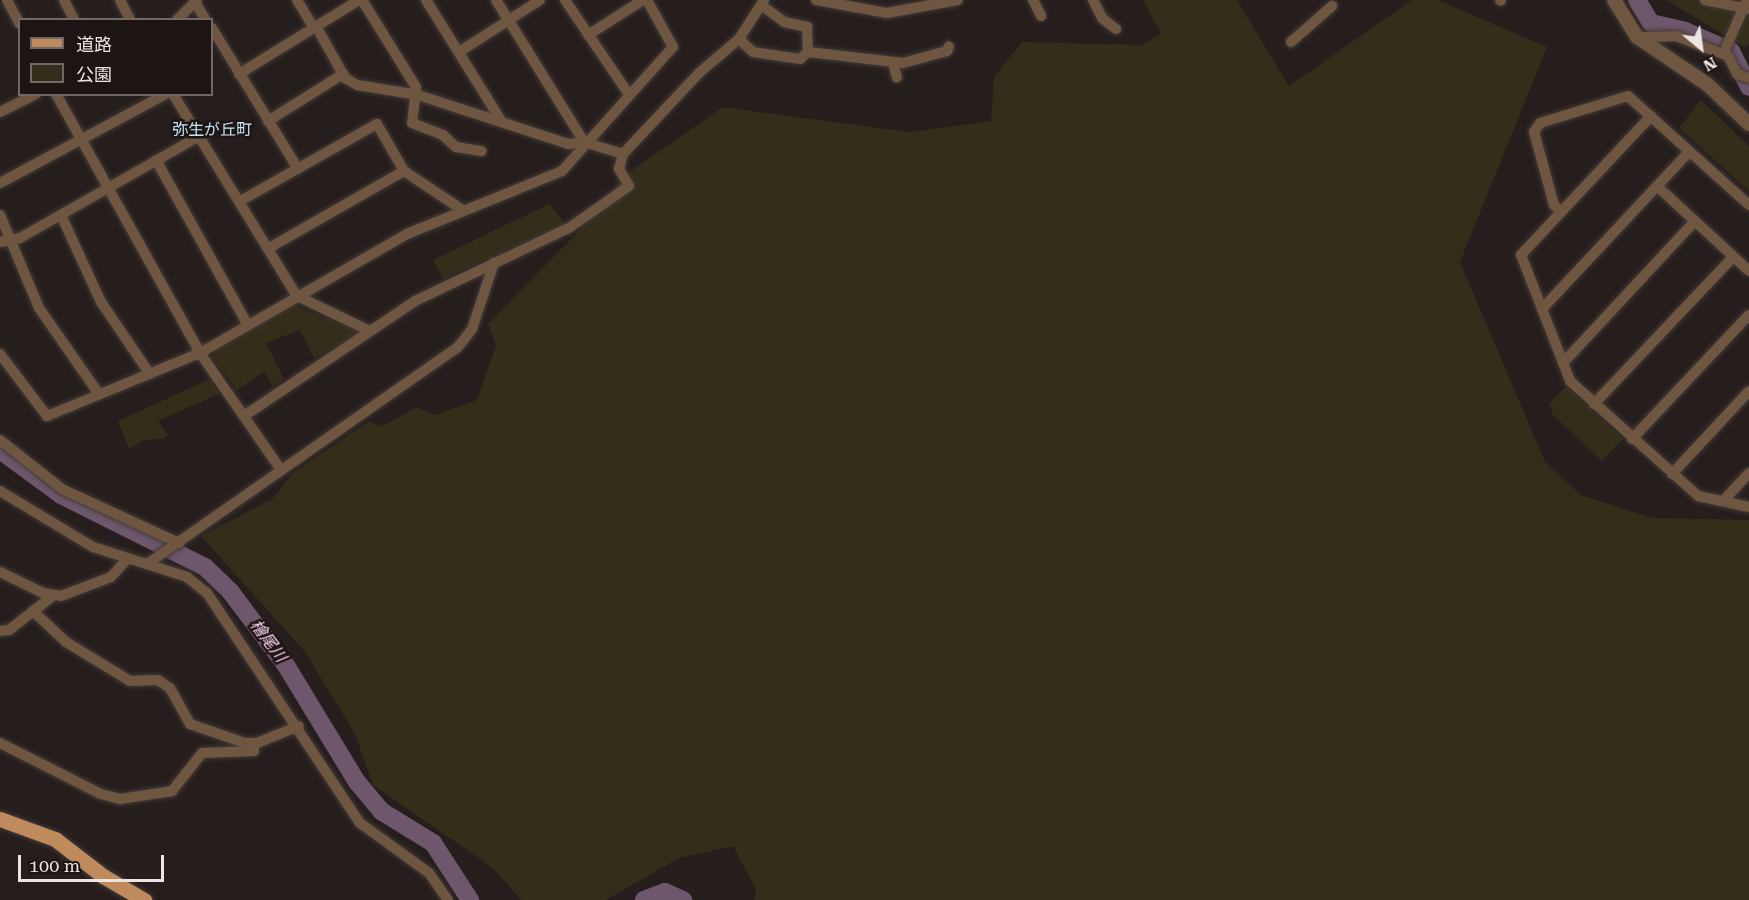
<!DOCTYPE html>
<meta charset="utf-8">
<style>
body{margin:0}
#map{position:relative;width:1749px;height:900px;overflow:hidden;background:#261e1c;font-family:"Roboto Serif","Noto Sans JP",serif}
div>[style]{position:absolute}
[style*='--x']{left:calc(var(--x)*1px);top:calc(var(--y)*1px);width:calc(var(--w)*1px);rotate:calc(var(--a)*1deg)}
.green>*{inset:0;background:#332d1a}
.river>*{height:18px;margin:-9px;padding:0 9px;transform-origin:9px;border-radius:9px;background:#6e576c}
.roads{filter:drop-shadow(0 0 2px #423a38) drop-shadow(0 0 2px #423a38)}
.minor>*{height:10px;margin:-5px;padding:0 5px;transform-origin:5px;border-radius:5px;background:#6f5640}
.tertiary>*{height:14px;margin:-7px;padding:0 7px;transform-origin:7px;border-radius:7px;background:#6f5640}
.primary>*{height:15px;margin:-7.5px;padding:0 7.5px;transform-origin:7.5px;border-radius:7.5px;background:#bf8b5d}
span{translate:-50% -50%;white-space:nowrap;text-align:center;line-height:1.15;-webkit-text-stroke:5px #1d1513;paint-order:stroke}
.neighbourhood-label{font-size:16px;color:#c5e1f4}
.water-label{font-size:16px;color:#fad4f5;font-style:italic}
.legend{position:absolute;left:18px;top:18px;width:195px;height:78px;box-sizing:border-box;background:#1d1513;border:2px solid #6f6866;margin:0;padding:8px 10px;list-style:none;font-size:18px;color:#ebe5e3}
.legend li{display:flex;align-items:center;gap:12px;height:30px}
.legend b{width:30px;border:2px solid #6f6866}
.north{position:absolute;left:1671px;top:18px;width:60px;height:60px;-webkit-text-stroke:4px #1d1513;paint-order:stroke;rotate:151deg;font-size:16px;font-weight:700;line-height:24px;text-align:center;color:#ebe5e3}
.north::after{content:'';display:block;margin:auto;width:21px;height:27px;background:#ebe5e3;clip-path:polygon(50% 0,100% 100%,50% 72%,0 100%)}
.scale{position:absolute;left:18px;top:855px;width:146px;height:27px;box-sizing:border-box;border:3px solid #ebe5e3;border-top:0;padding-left:8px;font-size:18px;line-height:21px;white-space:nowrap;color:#ebe5e3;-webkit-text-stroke:4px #1d1513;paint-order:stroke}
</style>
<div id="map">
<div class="green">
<i style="clip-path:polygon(1143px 0,1237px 0,1289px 86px,1412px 0,1438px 0,1547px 47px,1460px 262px,1545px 462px,1581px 495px,1653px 518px,1749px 520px,1749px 900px,754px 900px,756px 889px,733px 846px,679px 858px,606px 900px,521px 900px,493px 868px,373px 785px,355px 734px,305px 652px,201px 536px,272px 499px,293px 473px,370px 421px,381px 427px,417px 407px,434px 415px,477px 400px,496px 346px,488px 324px,575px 235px,625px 175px,723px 107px,909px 132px,991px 121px,994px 77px,1022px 42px,1142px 45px,1161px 34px)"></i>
<i style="clip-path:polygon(1666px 0,1749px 0,1749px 44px,1744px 47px)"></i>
<i style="clip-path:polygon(1701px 100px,1749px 146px,1749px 191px,1679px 128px)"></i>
<i style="clip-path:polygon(549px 204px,566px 224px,443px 279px,433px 260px)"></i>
<i style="clip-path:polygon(294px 305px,353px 329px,355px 335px,314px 359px,300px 330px,266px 343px,284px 379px,273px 386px,264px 372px,237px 390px,212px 358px,214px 352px)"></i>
<i style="clip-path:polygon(210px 379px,219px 394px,158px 421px,168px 435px,163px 439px,144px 440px,129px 449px,118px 421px)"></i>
<i style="clip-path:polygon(1566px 386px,1623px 439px,1602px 461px,1553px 415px,1549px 404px)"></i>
</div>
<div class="river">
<i style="--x:1637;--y:0;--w:27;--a:59"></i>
<i style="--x:1651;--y:23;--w:35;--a:13"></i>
<i style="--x:1685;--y:31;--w:50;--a:23.5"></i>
<i style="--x:1731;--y:51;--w:40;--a:63.4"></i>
<i style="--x:0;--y:450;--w:76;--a:36.4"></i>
<i style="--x:61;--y:495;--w:161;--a:26.6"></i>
<i style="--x:205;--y:567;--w:35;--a:44"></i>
<i style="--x:230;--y:591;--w:95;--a:53.1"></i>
<i style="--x:287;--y:667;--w:135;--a:58.7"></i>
<i style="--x:357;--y:782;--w:38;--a:50"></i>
<i style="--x:381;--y:811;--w:61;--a:31.6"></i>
<i style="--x:433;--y:843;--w:68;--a:57"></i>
<i style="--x:644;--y:900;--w:22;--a:-21"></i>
<i style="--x:665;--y:892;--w:20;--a:24"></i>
</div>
<div class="roads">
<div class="minor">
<i style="--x:7;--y:0;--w:27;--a:62"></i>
<i style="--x:64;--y:0;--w:22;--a:63"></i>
<i style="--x:120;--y:0;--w:22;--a:63"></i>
<i style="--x:297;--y:0;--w:33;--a:59"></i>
<i style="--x:362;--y:0;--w:102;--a:58.2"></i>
<i style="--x:416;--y:87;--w:36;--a:96"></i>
<i style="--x:412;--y:123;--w:33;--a:21"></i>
<i style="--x:443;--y:135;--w:18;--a:43"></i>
<i style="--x:456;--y:147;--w:26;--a:9"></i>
<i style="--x:426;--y:0;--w:140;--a:58.1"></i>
<i style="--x:496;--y:0;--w:167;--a:58.2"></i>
<i style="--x:565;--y:0;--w:112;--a:55.9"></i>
<i style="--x:816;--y:0;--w:72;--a:10.4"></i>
<i style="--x:887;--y:13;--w:72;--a:-10.4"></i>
<i style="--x:1033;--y:0;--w:18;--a:63"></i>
<i style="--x:1093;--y:0;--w:20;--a:63"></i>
<i style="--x:1102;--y:18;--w:18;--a:38"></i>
<i style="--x:1500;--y:0;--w:1;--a:45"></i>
<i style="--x:1705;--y:0;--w:45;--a:11.6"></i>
<i style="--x:195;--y:2;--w:21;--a:59"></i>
<i style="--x:761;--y:5;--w:29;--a:36"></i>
<i style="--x:784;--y:22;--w:24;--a:12"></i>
<i style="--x:807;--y:27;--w:25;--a:88"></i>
<i style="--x:177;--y:20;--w:28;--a:-45"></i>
<i style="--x:316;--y:26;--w:60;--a:60.9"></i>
<i style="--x:345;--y:78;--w:14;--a:30"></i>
<i style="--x:357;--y:85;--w:62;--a:9.3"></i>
<i style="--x:418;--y:95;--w:159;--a:18"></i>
<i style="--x:569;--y:144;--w:15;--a:-8"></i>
<i style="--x:584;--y:142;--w:41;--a:17.1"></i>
<i style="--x:623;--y:154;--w:111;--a:-46.8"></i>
<i style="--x:699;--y:73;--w:52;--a:-40.4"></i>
<i style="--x:739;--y:39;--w:46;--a:-57.3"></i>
<i style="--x:212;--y:28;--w:165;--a:58.6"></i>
<i style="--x:588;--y:35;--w:65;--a:-32.5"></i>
<i style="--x:1637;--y:37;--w:39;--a:-1"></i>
<i style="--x:1676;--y:36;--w:56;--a:21"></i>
<i style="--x:1728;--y:56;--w:20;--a:63"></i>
<i style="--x:1737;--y:74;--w:13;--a:18"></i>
<i style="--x:739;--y:39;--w:19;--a:43"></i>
<i style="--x:753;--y:52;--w:48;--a:8.5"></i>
<i style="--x:800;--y:59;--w:11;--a:-41"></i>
<i style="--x:808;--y:52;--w:96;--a:6.6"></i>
<i style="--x:903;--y:63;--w:46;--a:-15.3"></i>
<i style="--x:947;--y:51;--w:5;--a:-68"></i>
<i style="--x:1291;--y:42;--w:55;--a:-41.3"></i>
<i style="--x:459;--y:52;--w:96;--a:-32.7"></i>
<i style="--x:1723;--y:54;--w:59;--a:-66"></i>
<i style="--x:893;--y:62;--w:16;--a:76"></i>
<i style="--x:239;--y:74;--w:141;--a:-31.7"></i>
<i style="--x:56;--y:94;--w:296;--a:60.9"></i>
<i style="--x:200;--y:353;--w:142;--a:55.3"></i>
<i style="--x:173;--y:94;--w:237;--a:58.5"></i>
<i style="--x:297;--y:296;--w:81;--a:25.6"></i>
<i style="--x:0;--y:112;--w:40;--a:-26.6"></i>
<i style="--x:1651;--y:116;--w:190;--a:133.1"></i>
<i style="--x:1521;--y:255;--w:135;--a:68.7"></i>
<i style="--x:1570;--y:381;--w:172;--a:41.9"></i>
<i style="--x:1698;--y:496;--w:52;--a:12.2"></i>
<i style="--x:268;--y:121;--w:89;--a:-32.1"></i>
<i style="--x:156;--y:160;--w:189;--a:60.9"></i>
<i style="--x:0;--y:183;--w:188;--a:-28.2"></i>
<i style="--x:1657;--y:186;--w:125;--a:42.7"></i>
<i style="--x:242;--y:200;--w:155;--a:-29.4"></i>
<i style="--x:377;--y:124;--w:54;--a:60.1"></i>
<i style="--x:404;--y:171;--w:69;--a:33.7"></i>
<i style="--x:1561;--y:212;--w:10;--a:-135"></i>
<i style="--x:1554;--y:205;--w:76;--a:-105.3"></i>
<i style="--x:1534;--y:132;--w:11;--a:-56"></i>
<i style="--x:1540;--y:123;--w:92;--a:-17.1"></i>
<i style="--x:1628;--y:96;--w:163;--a:42"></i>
<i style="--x:0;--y:215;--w:101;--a:67.2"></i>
<i style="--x:39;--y:308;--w:105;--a:55.1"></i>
<i style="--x:61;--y:215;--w:96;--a:65.3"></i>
<i style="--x:101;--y:302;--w:87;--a:55.8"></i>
<i style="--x:0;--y:242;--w:20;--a:-11"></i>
<i style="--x:20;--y:238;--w:208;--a:-29.6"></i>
<i style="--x:269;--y:248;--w:155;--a:-29.7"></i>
<i style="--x:1542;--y:309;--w:216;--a:-46.9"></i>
<i style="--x:0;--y:354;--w:78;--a:52.8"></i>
<i style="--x:47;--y:416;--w:165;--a:-22.4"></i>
<i style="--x:200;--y:353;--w:239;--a:-29.9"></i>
<i style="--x:407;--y:234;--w:167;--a:-22.1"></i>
<i style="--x:562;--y:171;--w:166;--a:-48.2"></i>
<i style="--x:673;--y:47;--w:54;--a:-119"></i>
<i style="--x:1563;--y:363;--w:194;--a:-47.1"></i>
<i style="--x:1594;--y:404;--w:202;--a:-46.6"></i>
<i style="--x:244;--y:416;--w:206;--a:-33.9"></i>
<i style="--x:415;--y:301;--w:170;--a:-25.4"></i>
<i style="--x:569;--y:228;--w:73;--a:-35"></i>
<i style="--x:629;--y:186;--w:20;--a:-120"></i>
<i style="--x:619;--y:169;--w:16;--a:-75"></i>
<i style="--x:1632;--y:439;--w:170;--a:-46.7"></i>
<i style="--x:0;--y:440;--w:79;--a:38.3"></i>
<i style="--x:62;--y:489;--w:129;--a:24.8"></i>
<i style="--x:1672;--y:474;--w:113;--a:-47.1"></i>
<i style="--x:0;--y:491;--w:109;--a:31.1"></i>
<i style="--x:93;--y:547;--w:99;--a:17.7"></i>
<i style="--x:187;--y:577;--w:26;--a:39"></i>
<i style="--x:207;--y:593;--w:276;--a:56.4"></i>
<i style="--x:360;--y:823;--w:85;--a:35.9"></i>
<i style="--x:429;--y:873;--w:33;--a:55"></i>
<i style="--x:1723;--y:501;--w:38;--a:-47"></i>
<i style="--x:147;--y:564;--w:379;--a:-34.9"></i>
<i style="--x:458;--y:347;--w:23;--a:-52"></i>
<i style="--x:472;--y:329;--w:70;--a:-71.6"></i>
<i style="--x:0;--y:572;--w:48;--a:26"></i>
<i style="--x:43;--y:593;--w:18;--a:9"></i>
<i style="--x:61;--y:596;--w:53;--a:-20.8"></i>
<i style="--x:111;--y:577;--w:25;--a:-48"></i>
<i style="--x:33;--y:611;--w:45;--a:43.2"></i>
<i style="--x:66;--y:642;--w:75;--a:31.4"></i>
<i style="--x:130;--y:681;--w:28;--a:-2"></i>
<i style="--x:158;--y:680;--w:14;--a:34"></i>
<i style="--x:170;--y:688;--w:41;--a:60.9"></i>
<i style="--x:190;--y:724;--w:58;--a:19.1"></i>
<i style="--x:245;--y:743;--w:12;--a:0"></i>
<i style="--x:257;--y:743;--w:45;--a:-22"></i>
<i style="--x:0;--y:631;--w:9;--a:-6"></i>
<i style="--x:9;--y:630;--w:57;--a:-37.9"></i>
<i style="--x:0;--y:743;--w:113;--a:26.8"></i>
<i style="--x:101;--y:794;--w:20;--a:15"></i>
<i style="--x:120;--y:799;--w:53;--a:-8.7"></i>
<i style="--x:172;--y:791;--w:48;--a:-51.7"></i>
<i style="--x:202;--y:753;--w:52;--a:-2.2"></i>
<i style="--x:254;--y:751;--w:8;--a:-104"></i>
</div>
<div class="tertiary">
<i style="--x:1614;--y:0;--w:44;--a:58.1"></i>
<i style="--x:1637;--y:37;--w:84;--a:33.9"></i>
<i style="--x:1707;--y:84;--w:58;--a:43.6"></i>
</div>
<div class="primary">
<i style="--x:0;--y:819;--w:59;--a:20"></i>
<i style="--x:55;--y:839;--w:61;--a:37.6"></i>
<i style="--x:103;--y:876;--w:48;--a:30.3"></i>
</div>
</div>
<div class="neighbourhood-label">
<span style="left:212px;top:130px">弥生が丘町</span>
</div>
<div class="water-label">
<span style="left:268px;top:641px;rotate:53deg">檜尾川</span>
</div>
<ul class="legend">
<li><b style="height:8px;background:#bf8b5d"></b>道路</li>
<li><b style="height:16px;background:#332d1a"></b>公園</li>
</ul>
<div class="north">N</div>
<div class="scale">100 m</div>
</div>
